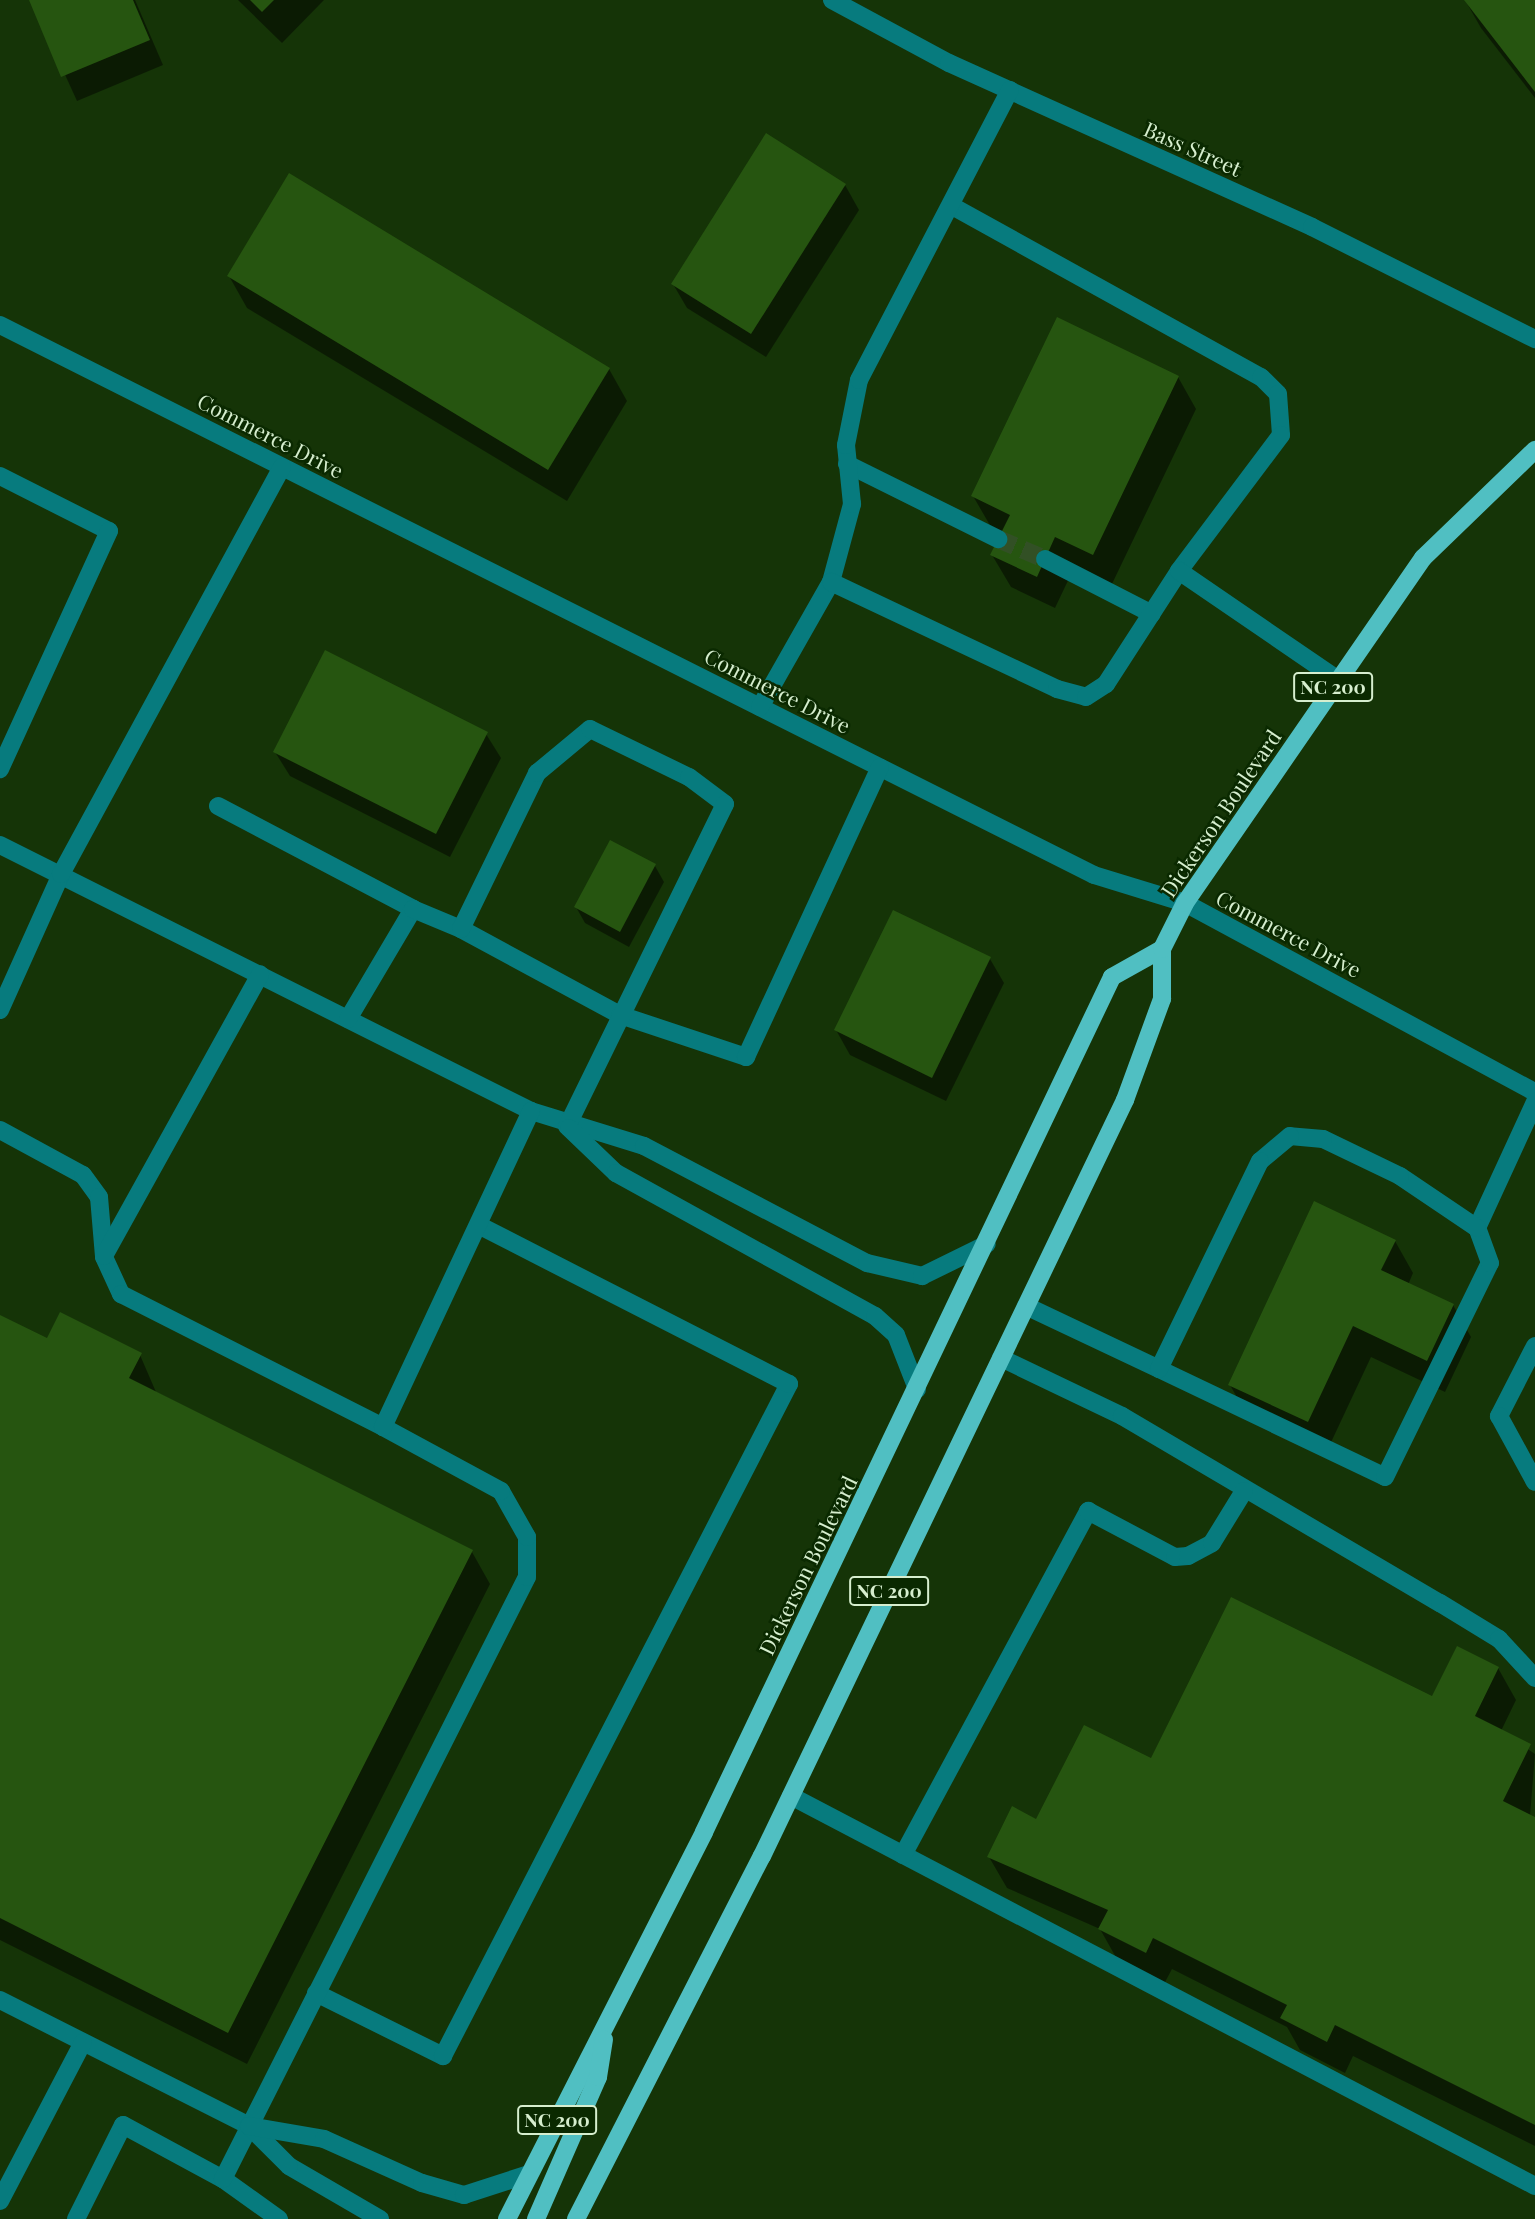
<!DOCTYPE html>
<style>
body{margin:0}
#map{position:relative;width:1535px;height:2219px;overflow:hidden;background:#153407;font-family:"Playfair Display",serif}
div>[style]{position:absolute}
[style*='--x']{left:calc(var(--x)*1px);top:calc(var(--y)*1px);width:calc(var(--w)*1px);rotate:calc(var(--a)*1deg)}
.shadow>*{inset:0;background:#0007}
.building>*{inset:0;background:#265510}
.minor-tunnel>*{height:18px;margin-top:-9px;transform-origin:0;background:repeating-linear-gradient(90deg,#325025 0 18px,transparent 0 27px)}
.minor>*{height:18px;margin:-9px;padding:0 9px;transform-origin:9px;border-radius:9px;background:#077b7e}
.major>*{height:18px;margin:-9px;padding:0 9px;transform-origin:9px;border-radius:9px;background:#50bfc2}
span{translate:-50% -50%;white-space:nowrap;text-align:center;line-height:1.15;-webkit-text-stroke:5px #0a2900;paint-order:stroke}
.shield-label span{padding:2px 5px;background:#0a2900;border:2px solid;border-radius:5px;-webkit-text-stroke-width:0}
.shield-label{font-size:19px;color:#d6eece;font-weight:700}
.street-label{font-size:21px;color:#d6eece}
</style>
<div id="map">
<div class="shadow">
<i style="clip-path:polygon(31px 0,135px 0,163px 65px,77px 101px)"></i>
<i style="clip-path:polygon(238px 0,324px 0,282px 43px)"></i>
<i style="clip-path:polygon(1465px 0,1535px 0,1535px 98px,1481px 28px)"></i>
<i style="clip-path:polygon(845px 185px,859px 210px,766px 357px,687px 308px,673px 284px)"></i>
<i style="clip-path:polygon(229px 276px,609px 369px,627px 401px,567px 501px,247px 308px)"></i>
<i style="clip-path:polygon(1178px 377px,1196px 409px,1111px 586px,1074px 568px,1055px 608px,1011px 587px,992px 555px,1003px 533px,991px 527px,973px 496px)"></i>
<i style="clip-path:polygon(486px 734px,501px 758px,450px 857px,290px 776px,275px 752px)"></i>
<i style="clip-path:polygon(655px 866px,664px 882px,629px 947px,585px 923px,576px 907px)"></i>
<i style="clip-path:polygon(990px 959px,1004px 983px,946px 1101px,850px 1055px,836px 1030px)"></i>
<i style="clip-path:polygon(1395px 1241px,1413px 1273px,1408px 1285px,1453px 1305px,1471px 1337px,1445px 1392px,1371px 1357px,1326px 1453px,1248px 1417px,1230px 1385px)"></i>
<i style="clip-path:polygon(0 1317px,48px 1340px,140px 1355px,156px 1392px,472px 1552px,490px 1584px,247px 2064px,0 1940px)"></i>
<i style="clip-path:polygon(1498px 1668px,1516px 1700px,1501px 1731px,1535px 1754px,1530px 1816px,1535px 1819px,1535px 2146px,1353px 2056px,1345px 2073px,1300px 2050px,1287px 2027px,1172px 1969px,1164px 1984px,1118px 1961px,1100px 1929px,1007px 1888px,989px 1857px,1037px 1821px,1152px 1760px,1433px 1698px)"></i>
</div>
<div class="building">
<i style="clip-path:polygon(29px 0,133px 0,150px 40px,61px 77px)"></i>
<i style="clip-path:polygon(250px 0,274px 0,262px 12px)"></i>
<i style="clip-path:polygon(1464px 0,1535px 0,1535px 92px)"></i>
<i style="clip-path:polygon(766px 133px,846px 184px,751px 334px,671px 284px)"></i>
<i style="clip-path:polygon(289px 173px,610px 368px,548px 470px,227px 276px)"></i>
<i style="clip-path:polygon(1057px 317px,1179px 376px,1093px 555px,1055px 537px,1037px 577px,990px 555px,1010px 515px,971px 496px)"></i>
<i style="clip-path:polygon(325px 650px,488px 732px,436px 834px,273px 752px)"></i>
<i style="clip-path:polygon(610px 840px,656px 864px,620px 932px,574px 907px)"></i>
<i style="clip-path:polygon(893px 910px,991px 957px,932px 1078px,834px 1030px)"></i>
<i style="clip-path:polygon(1314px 1201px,1396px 1240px,1381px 1270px,1454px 1304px,1427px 1361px,1353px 1326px,1308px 1422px,1228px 1385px)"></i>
<i style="clip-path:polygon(60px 1312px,142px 1353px,129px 1378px,473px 1550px,228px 2033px,0 1918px,0 1315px,47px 1338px)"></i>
<i style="clip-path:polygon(1231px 1597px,1432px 1696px,1457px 1646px,1499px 1667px,1475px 1716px,1531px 1744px,1503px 1801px,1535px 1817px,1535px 2125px,1335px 2025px,1327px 2042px,1280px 2018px,1287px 2005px,1153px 1938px,1146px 1953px,1098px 1929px,1108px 1910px,987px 1857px,1012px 1806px,1036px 1819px,1084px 1725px,1151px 1758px)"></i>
</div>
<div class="minor-tunnel">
<i style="--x:998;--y:539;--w:51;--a:23.1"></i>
</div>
<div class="minor">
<i style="--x:832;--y:0;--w:133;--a:28.3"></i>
<i style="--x:949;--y:63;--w:398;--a:24.3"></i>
<i style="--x:1312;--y:227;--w:250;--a:26.7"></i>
<i style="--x:952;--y:206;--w:353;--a:29"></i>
<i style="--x:1261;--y:377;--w:24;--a:45"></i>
<i style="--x:1278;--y:394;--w:41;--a:85.8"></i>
<i style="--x:1281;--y:435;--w:170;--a:126.9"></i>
<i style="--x:0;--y:325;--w:1224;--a:26.69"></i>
<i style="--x:1094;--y:875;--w:95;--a:17.1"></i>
<i style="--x:1185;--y:903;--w:398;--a:28.4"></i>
<i style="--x:847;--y:464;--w:169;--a:26.4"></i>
<i style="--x:0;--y:476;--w:122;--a:26.8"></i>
<i style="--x:109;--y:531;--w:262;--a:114.6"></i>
<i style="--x:1045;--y:559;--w:120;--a:27.2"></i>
<i style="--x:831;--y:582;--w:81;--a:-74.9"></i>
<i style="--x:852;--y:504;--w:59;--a:-95.8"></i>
<i style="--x:846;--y:445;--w:66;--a:-78.7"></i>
<i style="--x:859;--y:380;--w:327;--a:-62.5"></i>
<i style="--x:760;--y:707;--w:144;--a:-60.4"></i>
<i style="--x:831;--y:582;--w:250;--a:25.3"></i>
<i style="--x:1057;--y:689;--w:30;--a:15"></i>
<i style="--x:1086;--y:697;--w:24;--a:-33"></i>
<i style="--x:1106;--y:684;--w:135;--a:-57.1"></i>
<i style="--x:1179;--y:571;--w:193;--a:34.4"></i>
<i style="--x:218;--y:806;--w:221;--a:27.8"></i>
<i style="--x:0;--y:845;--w:594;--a:26.61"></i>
<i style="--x:531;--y:1111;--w:118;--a:17.2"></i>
<i style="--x:644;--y:1146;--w:252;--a:27.7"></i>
<i style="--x:867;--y:1263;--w:57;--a:13.3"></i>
<i style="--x:922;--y:1276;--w:72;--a:-26.2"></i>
<i style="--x:461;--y:929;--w:181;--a:28.4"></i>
<i style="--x:620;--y:1015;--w:133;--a:18.4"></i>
<i style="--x:746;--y:1057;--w:319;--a:-65.2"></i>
<i style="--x:0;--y:1010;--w:149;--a:-65.8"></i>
<i style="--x:61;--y:874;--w:463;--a:-61.5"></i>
<i style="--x:348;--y:1019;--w:128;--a:-59.4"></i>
<i style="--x:413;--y:909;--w:52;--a:22.6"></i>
<i style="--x:461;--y:929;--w:174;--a:-64"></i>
<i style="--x:537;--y:773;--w:69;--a:-39.7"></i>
<i style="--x:590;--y:729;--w:110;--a:25.9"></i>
<i style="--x:689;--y:777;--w:45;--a:36.9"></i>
<i style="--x:725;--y:804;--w:359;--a:116.1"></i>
<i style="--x:569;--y:1128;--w:65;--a:43.8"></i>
<i style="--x:616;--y:1173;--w:296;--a:28.9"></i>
<i style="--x:875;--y:1316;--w:28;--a:42"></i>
<i style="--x:896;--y:1335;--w:58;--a:68.7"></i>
<i style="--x:0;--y:1130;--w:94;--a:28.5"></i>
<i style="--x:83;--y:1175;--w:27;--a:54"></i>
<i style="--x:99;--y:1197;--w:60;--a:85.2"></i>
<i style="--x:104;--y:1257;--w:41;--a:65.3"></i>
<i style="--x:121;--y:1294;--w:294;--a:26.9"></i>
<i style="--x:1477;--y:1228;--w:139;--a:-65.3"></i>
<i style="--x:104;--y:1256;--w:322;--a:-61"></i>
<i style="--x:1026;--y:1306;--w:147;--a:25.3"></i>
<i style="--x:1159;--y:1369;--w:250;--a:25.5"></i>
<i style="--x:1385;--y:1477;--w:238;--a:-63.9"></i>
<i style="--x:1490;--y:1263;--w:37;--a:-110"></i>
<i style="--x:1477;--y:1228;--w:93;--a:-146"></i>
<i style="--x:1400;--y:1176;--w:85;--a:-154.3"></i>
<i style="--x:1323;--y:1139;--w:33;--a:-175"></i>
<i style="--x:1290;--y:1136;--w:39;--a:140"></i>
<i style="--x:1260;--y:1161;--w:231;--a:115.9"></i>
<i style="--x:1535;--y:1346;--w:79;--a:117.2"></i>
<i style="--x:1499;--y:1416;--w:75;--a:61.4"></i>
<i style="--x:1001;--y:1358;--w:134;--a:25.6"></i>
<i style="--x:1122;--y:1416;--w:369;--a:30.5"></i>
<i style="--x:1440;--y:1603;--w:69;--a:31.4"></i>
<i style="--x:1499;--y:1639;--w:53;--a:47.3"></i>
<i style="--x:791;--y:1796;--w:840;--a:27.66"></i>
<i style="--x:903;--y:1855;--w:391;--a:-61.7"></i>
<i style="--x:1088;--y:1511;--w:98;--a:27.9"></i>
<i style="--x:1175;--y:1557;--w:13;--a:-4"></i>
<i style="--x:1188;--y:1556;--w:27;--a:-28"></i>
<i style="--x:1212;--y:1543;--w:61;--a:-58.4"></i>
<i style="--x:316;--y:1993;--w:142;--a:26.4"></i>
<i style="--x:443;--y:2056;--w:756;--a:-62.76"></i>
<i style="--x:789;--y:1384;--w:349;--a:-152.9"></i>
<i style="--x:0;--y:2000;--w:279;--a:26.8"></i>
<i style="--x:0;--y:2201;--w:179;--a:-62.4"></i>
<i style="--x:76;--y:2219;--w:105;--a:-63.4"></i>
<i style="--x:123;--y:2125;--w:114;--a:28.4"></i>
<i style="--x:279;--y:2219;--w:69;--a:-144.5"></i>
<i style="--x:223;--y:2179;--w:674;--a:-63.21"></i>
<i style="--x:527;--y:1577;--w:40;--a:-90"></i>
<i style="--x:527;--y:1537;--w:53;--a:-119.5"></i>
<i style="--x:501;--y:1491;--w:134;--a:-151.5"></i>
<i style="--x:383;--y:1427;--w:349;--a:-64.9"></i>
<i style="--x:380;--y:2219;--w:105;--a:-149.8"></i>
<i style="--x:289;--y:2166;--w:57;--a:-135"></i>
<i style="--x:249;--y:2126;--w:76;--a:9.8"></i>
<i style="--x:324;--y:2139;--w:107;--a:24.2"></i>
<i style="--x:422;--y:2183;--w:44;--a:15.9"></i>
<i style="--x:464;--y:2195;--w:68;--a:-17.9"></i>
</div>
<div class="major">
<i style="--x:507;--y:2219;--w:434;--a:-63"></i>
<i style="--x:704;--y:1832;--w:947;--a:-64.49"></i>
<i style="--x:1112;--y:977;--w:57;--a:-29.2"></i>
<i style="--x:536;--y:2219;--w:155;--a:-66.4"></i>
<i style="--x:598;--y:2077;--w:38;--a:-81"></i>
<i style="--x:576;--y:2219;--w:408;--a:-62.9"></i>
<i style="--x:762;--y:1856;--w:839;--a:-64.35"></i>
<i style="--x:1125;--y:1100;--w:108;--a:-69.9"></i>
<i style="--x:1162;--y:999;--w:50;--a:-90"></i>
<i style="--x:1162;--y:949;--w:51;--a:-63.4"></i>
<i style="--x:1185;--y:903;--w:419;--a:-55.4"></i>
<i style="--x:1423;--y:558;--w:156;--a:-44"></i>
</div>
<div class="shield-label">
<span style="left:1333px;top:687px">NC 200</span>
<span style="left:889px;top:1591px">NC 200</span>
<span style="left:557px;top:2120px">NC 200</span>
</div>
<div class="street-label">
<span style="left:1193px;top:148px;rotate:24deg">Bass Street</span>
<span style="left:271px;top:435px;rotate:27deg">Commerce Drive</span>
<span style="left:778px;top:690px;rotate:27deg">Commerce Drive</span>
<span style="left:1220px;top:813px;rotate:-56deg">Dickerson Boulevard</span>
<span style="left:1289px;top:933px;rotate:28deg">Commerce Drive</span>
<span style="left:807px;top:1565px;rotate:-64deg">Dickerson Boulevard</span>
</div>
</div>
